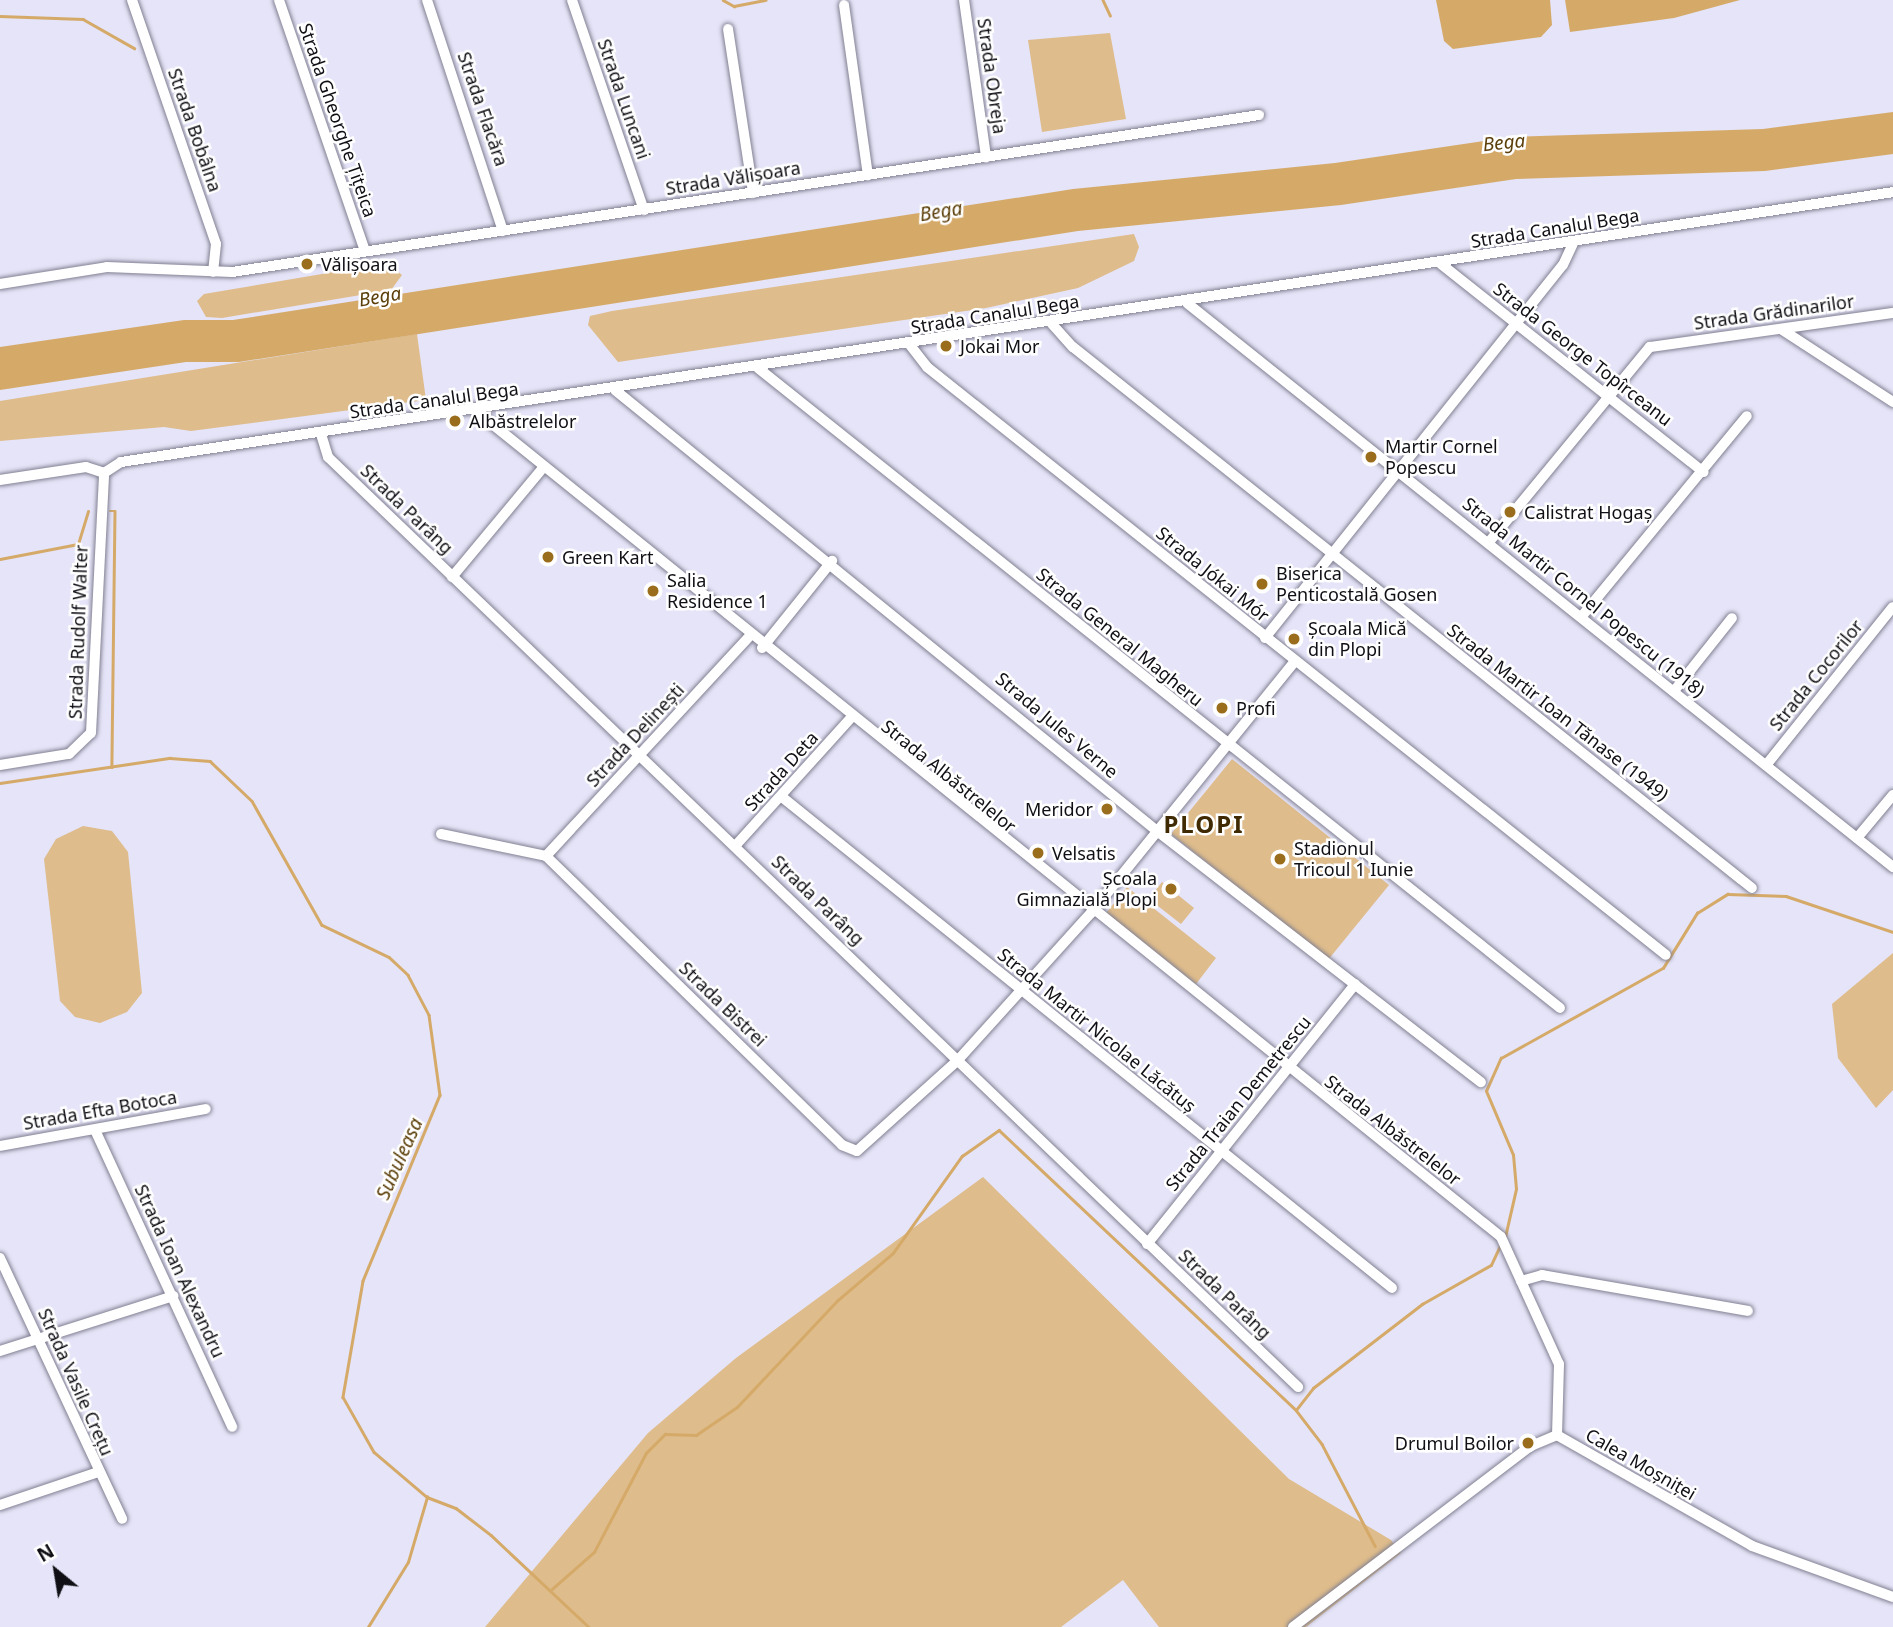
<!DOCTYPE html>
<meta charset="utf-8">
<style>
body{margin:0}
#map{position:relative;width:1893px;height:1627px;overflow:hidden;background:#e5e4f8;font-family:"Noto Sans",sans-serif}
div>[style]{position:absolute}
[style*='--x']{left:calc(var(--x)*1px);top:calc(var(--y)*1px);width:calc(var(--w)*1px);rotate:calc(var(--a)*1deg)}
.green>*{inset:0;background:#dfbc8b}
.water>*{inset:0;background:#d5aa69}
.stream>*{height:2.5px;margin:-1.25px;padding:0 1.25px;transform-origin:1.25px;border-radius:1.25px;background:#d5aa69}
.roads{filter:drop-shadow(0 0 2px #818092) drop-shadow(0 0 2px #818092)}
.minor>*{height:10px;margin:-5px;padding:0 5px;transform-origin:5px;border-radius:5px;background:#fff}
.dots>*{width:19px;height:19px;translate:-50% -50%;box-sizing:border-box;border:4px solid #fff;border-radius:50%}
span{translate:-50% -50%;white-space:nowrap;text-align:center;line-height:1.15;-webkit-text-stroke:5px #fff;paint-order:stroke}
.street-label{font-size:18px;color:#0f0f15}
.poi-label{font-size:18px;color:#0f0f15}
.left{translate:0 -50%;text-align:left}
.right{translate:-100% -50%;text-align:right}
.water-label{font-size:19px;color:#5c3f0a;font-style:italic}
.district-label{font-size:24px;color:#3f2a03;font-weight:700;letter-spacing:2px}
.north{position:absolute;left:21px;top:1536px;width:70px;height:70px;-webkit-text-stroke:5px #fff;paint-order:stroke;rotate:330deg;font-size:19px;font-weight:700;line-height:28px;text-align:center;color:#0f0f15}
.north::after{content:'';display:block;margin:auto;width:24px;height:32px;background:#0f0f15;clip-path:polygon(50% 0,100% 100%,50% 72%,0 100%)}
</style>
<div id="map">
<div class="green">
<i style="clip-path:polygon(1110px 33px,1126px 119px,1042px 132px,1028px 40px)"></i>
<i style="clip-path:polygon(1134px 234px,1139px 247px,1134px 261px,1078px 288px,986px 308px,618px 362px,588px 325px,590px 316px,612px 311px)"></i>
<i style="clip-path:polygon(387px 263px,402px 275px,391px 290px,222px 318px,206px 317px,197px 301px,204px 294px)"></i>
<i style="clip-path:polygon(417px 334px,426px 400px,191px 431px,164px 427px,0 441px,0 401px)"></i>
<i style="clip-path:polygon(1232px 759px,1389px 885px,1328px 960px,1171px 834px)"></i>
<i style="clip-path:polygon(83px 826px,112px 831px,128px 852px,142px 993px,127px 1012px,100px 1023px,75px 1017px,60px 1001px,44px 859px,56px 839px)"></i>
<i style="clip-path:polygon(1162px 882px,1194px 908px,1181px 924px,1149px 899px)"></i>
<i style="clip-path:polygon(1127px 887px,1216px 958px,1196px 984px,1106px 913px)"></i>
<i style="clip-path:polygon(1893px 953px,1893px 1090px,1876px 1108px,1838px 1058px,1832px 1004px)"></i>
<i style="clip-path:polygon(983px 1177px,1289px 1479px,1391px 1540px,1401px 1553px,1306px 1627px,1159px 1627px,1123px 1580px,1061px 1627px,485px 1627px,648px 1433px,736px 1358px)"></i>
</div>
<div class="water">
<i style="clip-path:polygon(1436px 0,1550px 0,1552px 25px,1541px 37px,1453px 49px,1444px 41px)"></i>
<i style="clip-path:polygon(1565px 0,1740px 0,1674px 18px,1570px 32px)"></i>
<i style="clip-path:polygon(1893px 112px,1893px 154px,1765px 171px,1516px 179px,1341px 205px,1078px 231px,239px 362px,186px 362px,0 390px,0 347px,184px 320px,233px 320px,1073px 189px,1335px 163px,1511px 137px,1763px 129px)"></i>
</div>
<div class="stream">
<i style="--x:723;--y:0;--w:13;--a:29"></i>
<i style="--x:734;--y:6;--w:32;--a:-11"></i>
<i style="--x:1103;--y:0;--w:17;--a:65"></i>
<i style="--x:0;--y:16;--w:83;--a:2.1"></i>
<i style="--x:83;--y:19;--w:59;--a:29.6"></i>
<i style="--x:110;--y:511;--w:5;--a:0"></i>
<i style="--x:115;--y:511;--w:256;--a:90.7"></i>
<i style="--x:0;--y:559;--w:79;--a:-10.9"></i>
<i style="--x:78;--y:544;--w:34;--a:-73"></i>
<i style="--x:0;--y:783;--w:172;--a:-8.4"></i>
<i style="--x:170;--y:758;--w:40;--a:4.3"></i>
<i style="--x:210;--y:761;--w:58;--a:43.6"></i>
<i style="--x:252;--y:801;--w:142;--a:60.6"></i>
<i style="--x:322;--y:925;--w:74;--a:25.5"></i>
<i style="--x:389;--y:957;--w:26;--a:43"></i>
<i style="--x:408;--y:975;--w:45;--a:62.3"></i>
<i style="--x:429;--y:1015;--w:81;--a:82.2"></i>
<i style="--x:440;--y:1095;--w:201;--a:112.5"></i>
<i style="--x:363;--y:1281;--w:118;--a:99.8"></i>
<i style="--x:343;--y:1397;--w:63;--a:60.6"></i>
<i style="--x:374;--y:1452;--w:70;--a:40.3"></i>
<i style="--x:427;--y:1497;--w:31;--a:21"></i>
<i style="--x:456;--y:1508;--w:44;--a:37.6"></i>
<i style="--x:491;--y:1535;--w:134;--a:43.2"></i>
<i style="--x:1505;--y:1237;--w:49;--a:-77.1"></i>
<i style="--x:1516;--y:1189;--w:34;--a:-95"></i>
<i style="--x:1513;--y:1155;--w:69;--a:-112.9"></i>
<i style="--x:1486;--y:1091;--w:36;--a:-66"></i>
<i style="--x:1501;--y:1058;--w:185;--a:-29.1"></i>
<i style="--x:1663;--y:968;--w:65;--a:-58.3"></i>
<i style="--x:1697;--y:913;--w:36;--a:-32"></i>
<i style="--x:1728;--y:894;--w:58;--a:2"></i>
<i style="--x:1786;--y:896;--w:113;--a:18.6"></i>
<i style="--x:1296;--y:1410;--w:28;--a:-52"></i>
<i style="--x:1313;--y:1388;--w:138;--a:-37.6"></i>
<i style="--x:1422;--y:1304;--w:79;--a:-29.5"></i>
<i style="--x:1491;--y:1265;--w:21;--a:-65"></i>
<i style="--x:552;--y:1589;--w:56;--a:-41.4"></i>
<i style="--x:594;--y:1552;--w:112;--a:-62.3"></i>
<i style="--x:646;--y:1453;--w:27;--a:-45"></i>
<i style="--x:665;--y:1434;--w:31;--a:2"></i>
<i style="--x:696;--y:1435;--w:50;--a:-34.3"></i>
<i style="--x:737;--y:1407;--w:147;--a:-46.7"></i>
<i style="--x:838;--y:1300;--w:72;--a:-40.5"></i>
<i style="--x:893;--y:1253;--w:119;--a:-54.6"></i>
<i style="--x:962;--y:1156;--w:45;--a:-35.1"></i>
<i style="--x:999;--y:1130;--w:408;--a:43.3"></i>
<i style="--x:1296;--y:1410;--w:43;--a:52.6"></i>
<i style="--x:1322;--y:1444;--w:115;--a:62.5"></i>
<i style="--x:368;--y:1627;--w:76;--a:-58.4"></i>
<i style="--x:408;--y:1562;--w:68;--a:-73.7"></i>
</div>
<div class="roads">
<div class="minor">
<i style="--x:132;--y:0;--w:258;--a:71"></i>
<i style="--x:216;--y:244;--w:28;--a:96"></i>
<i style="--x:279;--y:0;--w:265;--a:71.1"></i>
<i style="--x:427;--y:0;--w:243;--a:71.8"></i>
<i style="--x:572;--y:0;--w:222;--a:71.1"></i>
<i style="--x:964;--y:0;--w:159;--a:82"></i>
<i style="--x:844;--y:5;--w:172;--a:82"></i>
<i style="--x:728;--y:29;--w:166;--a:81.3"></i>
<i style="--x:1441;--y:264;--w:335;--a:38.4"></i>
<i style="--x:0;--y:284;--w:108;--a:-9"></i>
<i style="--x:107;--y:267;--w:125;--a:2.3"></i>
<i style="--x:232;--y:272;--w:1039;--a:-8.69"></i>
<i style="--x:1187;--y:303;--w:904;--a:38.62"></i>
<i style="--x:1052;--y:324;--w:31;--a:48"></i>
<i style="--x:1073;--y:347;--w:868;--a:38.55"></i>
<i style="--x:1781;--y:329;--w:134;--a:33.1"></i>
<i style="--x:910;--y:345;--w:28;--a:52"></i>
<i style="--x:927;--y:367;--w:944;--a:38.51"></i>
<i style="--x:758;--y:368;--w:1026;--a:38.59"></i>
<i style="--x:615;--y:390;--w:699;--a:39.13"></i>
<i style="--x:1157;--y:831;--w:410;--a:37.8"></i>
<i style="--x:476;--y:411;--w:1316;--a:38.86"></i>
<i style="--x:1501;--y:1237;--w:140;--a:65.5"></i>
<i style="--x:1559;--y:1364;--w:71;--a:91.6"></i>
<i style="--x:321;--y:434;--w:24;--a:73"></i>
<i style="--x:328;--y:457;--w:1344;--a:43.79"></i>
<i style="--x:104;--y:473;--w:20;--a:-33"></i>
<i style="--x:121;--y:462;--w:1792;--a:-8.66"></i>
<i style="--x:0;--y:480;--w:87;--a:-8.6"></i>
<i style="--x:86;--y:467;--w:19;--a:18"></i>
<i style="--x:1489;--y:542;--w:253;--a:-50.5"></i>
<i style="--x:1650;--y:347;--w:245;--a:-8"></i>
<i style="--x:452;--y:577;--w:139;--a:-50.2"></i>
<i style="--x:1582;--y:616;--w:259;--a:-50.5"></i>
<i style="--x:1265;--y:638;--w:477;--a:-51.4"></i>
<i style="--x:1563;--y:265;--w:23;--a:-65"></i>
<i style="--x:762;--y:648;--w:112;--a:-51.2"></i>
<i style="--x:1674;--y:691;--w:93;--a:-51.5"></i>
<i style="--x:1767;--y:764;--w:201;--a:-51.3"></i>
<i style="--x:0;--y:765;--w:70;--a:-9.1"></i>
<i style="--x:69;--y:754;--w:30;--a:-44"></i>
<i style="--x:91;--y:733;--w:260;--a:-87.1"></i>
<i style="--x:782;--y:797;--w:783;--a:38.83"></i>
<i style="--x:441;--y:834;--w:107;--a:11.8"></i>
<i style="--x:546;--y:856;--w:414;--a:44.3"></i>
<i style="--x:842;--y:1145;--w:16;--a:22"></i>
<i style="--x:857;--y:1151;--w:136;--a:-42"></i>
<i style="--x:958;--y:1060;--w:198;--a:-47.9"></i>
<i style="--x:1091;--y:913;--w:323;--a:-51"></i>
<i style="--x:1857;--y:838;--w:56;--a:-50.1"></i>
<i style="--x:736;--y:845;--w:170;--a:-47.9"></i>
<i style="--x:546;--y:856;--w:299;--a:-47.2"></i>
<i style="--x:95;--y:1130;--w:327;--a:65.2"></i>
<i style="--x:0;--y:1146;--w:209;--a:-10.2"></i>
<i style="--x:1147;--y:1244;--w:333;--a:-51.3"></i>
<i style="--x:0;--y:1258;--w:288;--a:64.9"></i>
<i style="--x:1521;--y:1281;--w:22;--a:-16"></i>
<i style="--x:1542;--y:1275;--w:209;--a:9.9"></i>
<i style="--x:0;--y:1351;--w:182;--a:-17.6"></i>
<i style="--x:0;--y:1505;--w:103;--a:-18.6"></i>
<i style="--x:1293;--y:1627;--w:299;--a:-37.3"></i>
<i style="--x:1531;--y:1446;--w:28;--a:-23"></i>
<i style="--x:1557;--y:1435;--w:224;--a:29.6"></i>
<i style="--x:1752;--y:1546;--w:150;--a:19.9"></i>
</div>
</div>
<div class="dots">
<i style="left:307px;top:264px;background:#9a6d1c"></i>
<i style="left:946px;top:346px;background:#9a6d1c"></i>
<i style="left:455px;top:421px;background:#9a6d1c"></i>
<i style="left:1371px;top:457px;background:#9a6d1c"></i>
<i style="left:1510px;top:512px;background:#9a6d1c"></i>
<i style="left:548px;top:557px;background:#9a6d1c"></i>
<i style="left:1262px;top:584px;background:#9a6d1c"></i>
<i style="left:653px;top:591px;background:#9a6d1c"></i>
<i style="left:1294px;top:639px;background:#9a6d1c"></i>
<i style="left:1222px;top:708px;background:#9a6d1c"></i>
<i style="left:1107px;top:809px;background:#9a6d1c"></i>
<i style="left:1038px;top:853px;background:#9a6d1c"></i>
<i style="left:1280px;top:859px;background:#9a6d1c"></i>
<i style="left:1171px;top:889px;background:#9a6d1c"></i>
<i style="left:1528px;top:1443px;background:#9a6d1c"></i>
</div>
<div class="street-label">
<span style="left:992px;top:76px;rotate:82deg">Strada Obreja</span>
<span style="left:624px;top:99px;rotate:71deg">Strada Luncani</span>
<span style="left:483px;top:109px;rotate:71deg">Strada Flacăra</span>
<span style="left:338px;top:120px;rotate:71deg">Strada Gheorghe Țițeica</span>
<span style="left:195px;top:130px;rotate:71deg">Strada Bobâlna</span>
<span style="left:733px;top:178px;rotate:-9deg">Strada Vălișoara</span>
<span style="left:1555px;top:228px;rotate:-9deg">Strada Canalul Bega</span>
<span style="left:1774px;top:312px;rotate:-8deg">Strada Grădinarilor</span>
<span style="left:995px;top:314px;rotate:-9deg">Strada Canalul Bega</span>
<span style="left:1583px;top:354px;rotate:38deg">Strada George Topîrceanu</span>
<span style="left:434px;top:400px;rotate:-8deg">Strada Canalul Bega</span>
<span style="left:407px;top:509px;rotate:44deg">Strada Parâng</span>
<span style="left:1213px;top:574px;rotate:39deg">Strada Jókai Mór</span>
<span style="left:1584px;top:597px;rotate:39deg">Strada Martir Cornel Popescu (1918)</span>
<span style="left:78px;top:632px;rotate:-88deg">Strada Rudolf Walter</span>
<span style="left:1120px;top:637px;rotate:39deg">Strada General Magheru</span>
<span style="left:1816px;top:675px;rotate:-51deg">Strada Cocorilor</span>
<span style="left:1558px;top:712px;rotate:38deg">Strada Martir Ioan Tănase (1949)</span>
<span style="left:1057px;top:725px;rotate:40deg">Strada Jules Verne</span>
<span style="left:635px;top:735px;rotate:-47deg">Strada Delinești</span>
<span style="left:781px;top:771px;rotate:-48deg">Strada Deta</span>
<span style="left:949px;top:776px;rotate:39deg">Strada Albăstrelelor</span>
<span style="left:818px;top:900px;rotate:44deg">Strada Parâng</span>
<span style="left:723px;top:1004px;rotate:44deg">Strada Bistrei</span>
<span style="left:1097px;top:1030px;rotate:39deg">Strada Martir Nicolae Lăcătuș</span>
<span style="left:1238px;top:1103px;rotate:-51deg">Strada Traian Demetrescu</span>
<span style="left:100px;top:1110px;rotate:-10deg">Strada Efta Botoca</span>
<span style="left:1393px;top:1130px;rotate:38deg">Strada Albăstrelelor</span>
<span style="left:180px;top:1271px;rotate:65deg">Strada Ioan Alexandru</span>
<span style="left:1225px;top:1294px;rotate:44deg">Strada Parâng</span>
<span style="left:76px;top:1382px;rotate:66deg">Strada Vasile Crețu</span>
<span style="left:1641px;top:1464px;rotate:30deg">Calea Moșniței</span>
</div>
<div class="poi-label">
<span class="left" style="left:321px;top:264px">Vălișoara</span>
<span class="left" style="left:960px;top:346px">Jokai Mor</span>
<span class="left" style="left:469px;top:421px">Albăstrelelor</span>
<span class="left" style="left:1385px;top:457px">Martir Cornel<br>Popescu</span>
<span class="left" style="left:1524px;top:512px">Calistrat Hogaș</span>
<span class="left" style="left:562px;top:557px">Green Kart</span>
<span class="left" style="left:1276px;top:584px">Biserica<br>Penticostală Gosen</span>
<span class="left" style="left:667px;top:591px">Salia<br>Residence 1</span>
<span class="left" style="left:1308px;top:639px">Școala Mică<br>din Plopi</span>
<span class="left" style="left:1236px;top:708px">Profi</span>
<span class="right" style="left:1093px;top:809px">Meridor</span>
<span class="left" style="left:1294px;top:859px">Stadionul<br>Tricoul 1 Iunie</span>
<span class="left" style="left:1052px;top:853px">Velsatis</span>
<span class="right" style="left:1157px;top:889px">Școala<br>Gimnazială Plopi</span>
<span class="right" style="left:1514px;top:1443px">Drumul Boilor</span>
</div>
<div class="water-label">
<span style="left:1504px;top:143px;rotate:-6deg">Bega</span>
<span style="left:941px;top:212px;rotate:-9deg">Bega</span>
<span style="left:380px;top:297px;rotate:-10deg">Bega</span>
<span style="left:400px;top:1159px;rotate:-66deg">Subuleasa</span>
</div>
<div class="district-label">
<span style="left:1204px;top:824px">PLOPI</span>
</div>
<div class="north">N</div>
</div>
